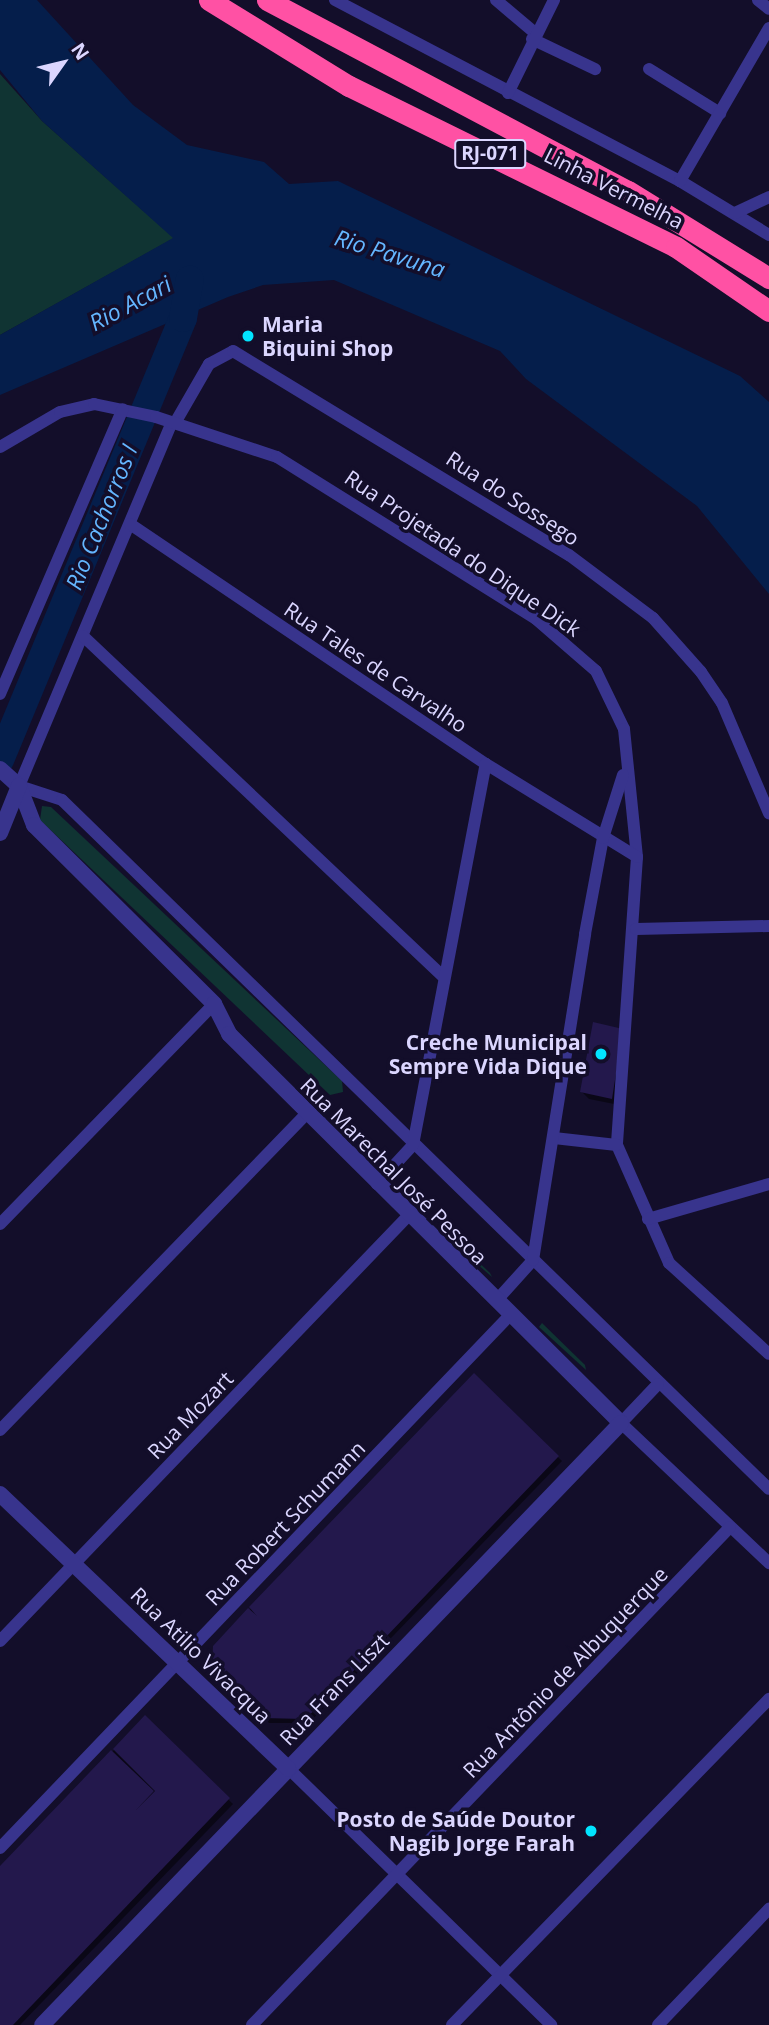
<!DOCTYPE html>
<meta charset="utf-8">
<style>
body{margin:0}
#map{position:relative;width:769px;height:2025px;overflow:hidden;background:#130e2a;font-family:"Open Sans",sans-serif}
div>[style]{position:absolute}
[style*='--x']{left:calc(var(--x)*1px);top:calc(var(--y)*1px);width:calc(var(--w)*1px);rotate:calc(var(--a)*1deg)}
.green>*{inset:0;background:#103433}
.water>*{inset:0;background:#051e4b}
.shadow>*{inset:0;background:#0007}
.river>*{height:28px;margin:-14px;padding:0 14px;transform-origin:14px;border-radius:14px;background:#051e4b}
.building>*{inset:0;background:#23184c}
.minor>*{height:12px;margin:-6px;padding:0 6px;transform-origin:6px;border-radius:6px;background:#38348d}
.tertiary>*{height:16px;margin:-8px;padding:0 8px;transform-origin:8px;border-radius:8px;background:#38348d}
.motorway>*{height:21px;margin:-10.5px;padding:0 10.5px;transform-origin:10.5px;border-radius:10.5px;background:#ff51a4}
.dots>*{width:19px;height:19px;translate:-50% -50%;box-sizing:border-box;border:4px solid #130e2a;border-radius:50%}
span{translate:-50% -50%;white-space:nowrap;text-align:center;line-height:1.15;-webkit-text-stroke:7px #130e2a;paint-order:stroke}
.shield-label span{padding:2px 5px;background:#130e2a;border:2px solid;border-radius:5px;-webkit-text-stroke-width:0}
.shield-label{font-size:19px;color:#dbd6ff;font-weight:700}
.street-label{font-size:21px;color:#dbd6ff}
.poi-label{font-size:21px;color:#dbd6ff;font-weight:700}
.left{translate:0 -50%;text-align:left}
.right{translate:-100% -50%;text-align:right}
.water-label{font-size:23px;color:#64b6ff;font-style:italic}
.north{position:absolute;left:28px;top:28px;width:70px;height:70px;-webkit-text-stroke:5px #130e2a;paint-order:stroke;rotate:56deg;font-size:19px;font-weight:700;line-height:28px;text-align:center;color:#dbd6ff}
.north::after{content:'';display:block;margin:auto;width:24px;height:32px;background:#dbd6ff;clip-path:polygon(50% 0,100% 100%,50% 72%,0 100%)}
</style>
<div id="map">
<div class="green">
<i style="clip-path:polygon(0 74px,42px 121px,174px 238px,0 335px)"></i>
<i style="clip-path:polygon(42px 806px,51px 807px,342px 1081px,343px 1092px,330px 1095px,40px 820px)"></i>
<i style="clip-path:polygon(447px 1232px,490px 1273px,492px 1277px,444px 1235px)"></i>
<i style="clip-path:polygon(542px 1323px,585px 1365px,586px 1370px,539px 1327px)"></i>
</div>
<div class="water">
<i style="clip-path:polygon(0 0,37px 0,133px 105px,187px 145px,264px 162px,289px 184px,338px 181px,740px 376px,769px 402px,769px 594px,697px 506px,526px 379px,500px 351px,334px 280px,263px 285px,228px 297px,0 395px,0 335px,173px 238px,42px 121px,0 70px)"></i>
</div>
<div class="shadow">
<i style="clip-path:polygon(630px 1039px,619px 1105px,589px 1099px,582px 1092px)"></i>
<i style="clip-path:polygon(474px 1376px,562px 1461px,309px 1723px,269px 1723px,214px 1666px,214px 1647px)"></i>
<i style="clip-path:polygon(145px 1718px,233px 1804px,20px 2025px,0 2025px,0 1868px)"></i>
</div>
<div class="river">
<i style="--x:0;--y:760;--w:478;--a:-67.5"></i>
<i style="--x:183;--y:318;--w:39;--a:-80"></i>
</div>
<div class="building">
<i style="clip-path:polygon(593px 1022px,623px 1029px,612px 1099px,580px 1092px)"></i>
<i style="clip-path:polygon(474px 1373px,559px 1456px,319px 1707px,304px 1719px,262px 1718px,212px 1666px,213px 1646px,248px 1608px,257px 1616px,249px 1607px)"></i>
<i style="clip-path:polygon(145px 1715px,230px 1798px,13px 2025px,0 2025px,0 1866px,111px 1750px,154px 1791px,135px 1811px,155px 1791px,113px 1749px)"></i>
</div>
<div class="minor">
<i style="--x:335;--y:0;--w:390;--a:27.7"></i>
<i style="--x:680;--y:181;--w:104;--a:31.2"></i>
<i style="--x:496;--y:0;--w:51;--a:40.2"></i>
<i style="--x:758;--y:0;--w:14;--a:39"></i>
<i style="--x:532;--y:39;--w:70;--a:25.5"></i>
<i style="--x:649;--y:69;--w:84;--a:31.8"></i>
<i style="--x:508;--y:93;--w:104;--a:-63.7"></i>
<i style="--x:680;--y:181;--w:177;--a:-59.8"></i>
<i style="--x:735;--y:213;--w:38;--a:-25"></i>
<i style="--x:172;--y:422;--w:395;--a:112.8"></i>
<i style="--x:19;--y:786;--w:45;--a:18"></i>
<i style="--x:62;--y:800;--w:987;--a:44.26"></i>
<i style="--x:175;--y:423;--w:68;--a:-60"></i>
<i style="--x:209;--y:364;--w:27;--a:-28"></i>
<i style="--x:233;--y:351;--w:393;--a:31.3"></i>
<i style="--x:569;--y:555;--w:105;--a:36.9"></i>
<i style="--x:653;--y:618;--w:72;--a:48.4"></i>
<i style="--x:701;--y:672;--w:37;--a:56"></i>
<i style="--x:722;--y:703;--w:120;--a:66.9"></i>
<i style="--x:0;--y:447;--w:69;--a:-30.3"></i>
<i style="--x:60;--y:412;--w:35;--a:-13"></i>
<i style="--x:94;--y:404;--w:63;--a:11.8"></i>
<i style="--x:156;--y:417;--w:127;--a:18.3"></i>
<i style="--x:277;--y:457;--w:305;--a:32"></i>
<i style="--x:536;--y:619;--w:79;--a:40.9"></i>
<i style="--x:596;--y:671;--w:64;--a:64.2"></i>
<i style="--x:624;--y:729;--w:129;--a:84.2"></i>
<i style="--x:637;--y:857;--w:289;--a:94"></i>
<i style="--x:617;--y:1145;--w:129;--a:66.2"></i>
<i style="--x:669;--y:1263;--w:135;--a:42.3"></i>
<i style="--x:130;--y:524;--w:429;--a:34"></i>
<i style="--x:486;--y:764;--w:177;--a:31.6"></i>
<i style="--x:83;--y:636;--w:495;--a:43.4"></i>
<i style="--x:0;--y:694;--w:310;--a:-66.7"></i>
<i style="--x:636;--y:929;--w:133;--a:-1.3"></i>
<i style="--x:554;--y:1138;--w:63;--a:6.3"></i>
<i style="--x:377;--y:1184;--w:53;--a:-47.3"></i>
<i style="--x:413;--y:1145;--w:388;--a:-79.2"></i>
<i style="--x:648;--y:1219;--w:126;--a:-16.1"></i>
<i style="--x:0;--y:1224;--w:307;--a:-45.8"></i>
<i style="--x:496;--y:1301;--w:55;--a:-47.9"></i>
<i style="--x:533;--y:1260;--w:330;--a:-80.9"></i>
<i style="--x:585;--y:934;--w:98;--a:-79.4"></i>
<i style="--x:603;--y:838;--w:66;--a:-72.4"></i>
<i style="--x:658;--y:1384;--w:54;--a:133.5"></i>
<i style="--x:621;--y:1423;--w:204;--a:43.4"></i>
<i style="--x:0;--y:1430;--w:440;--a:-45.9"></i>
<i style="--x:0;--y:1641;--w:589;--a:-46.17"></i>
<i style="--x:288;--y:1768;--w:368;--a:44.3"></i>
<i style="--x:0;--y:1848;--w:738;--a:-46.26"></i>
<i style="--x:252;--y:2025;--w:690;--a:-46.17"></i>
<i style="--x:452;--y:2025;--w:455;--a:-45.8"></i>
<i style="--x:658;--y:2025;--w:161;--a:-46.3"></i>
</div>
<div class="tertiary">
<i style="--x:0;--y:769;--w:25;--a:42"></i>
<i style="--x:19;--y:786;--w:42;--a:69"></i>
<i style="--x:34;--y:825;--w:254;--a:44.8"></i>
<i style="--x:214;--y:1004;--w:34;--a:63"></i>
<i style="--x:229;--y:1034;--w:552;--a:44.78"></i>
<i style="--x:621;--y:1423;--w:835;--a:133.88"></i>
<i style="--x:0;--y:833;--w:51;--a:-68"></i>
<i style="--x:0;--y:1494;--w:398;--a:43.6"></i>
</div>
<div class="motorway">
<i style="--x:209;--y:0;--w:164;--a:31.6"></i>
<i style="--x:349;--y:86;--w:364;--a:26.2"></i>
<i style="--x:676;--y:247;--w:113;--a:34.5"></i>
<i style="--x:267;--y:0;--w:408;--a:27.9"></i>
<i style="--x:628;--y:191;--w:166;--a:31.7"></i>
</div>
<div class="dots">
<i style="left:248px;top:336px;background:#02e4ff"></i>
<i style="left:601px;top:1054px;background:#02e4ff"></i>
<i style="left:591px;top:1831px;background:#02e4ff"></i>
</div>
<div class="shield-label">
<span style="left:490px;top:154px">RJ-071</span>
</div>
<div class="street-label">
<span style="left:614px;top:188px;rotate:27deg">Linha Vermelha</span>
<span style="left:513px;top:498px;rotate:33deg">Rua do Sossego</span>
<span style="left:463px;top:553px;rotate:34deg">Rua Projetada do Dique Dick</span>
<span style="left:376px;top:667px;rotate:34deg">Rua Tales de Carvalho</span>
<span style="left:394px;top:1171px;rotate:45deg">Rua Marechal José Pessoa</span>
<span style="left:190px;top:1415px;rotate:-46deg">Rua Mozart</span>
<span style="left:285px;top:1523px;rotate:-46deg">Rua Robert Schumann</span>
<span style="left:201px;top:1655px;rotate:44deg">Rua Atilio Vivacqua</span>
<span style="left:565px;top:1672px;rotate:-46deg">Rua Antônio de Albuquerque</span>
<span style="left:334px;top:1689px;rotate:-46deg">Rua Frans Liszt</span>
</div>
<div class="poi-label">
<span class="left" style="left:262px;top:336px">Maria<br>Biquini Shop</span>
<span class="right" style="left:587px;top:1054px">Creche Municipal<br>Sempre Vida Dique</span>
<span class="right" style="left:575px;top:1831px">Posto de Saúde Doutor<br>Nagib Jorge Farah</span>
</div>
<div class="water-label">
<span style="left:390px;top:253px;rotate:17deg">Rio Pavuna</span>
<span style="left:130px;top:303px;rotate:-28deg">Rio Acari</span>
<span style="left:101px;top:517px;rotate:-68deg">Rio Cachorros I</span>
</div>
<div class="north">N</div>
</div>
